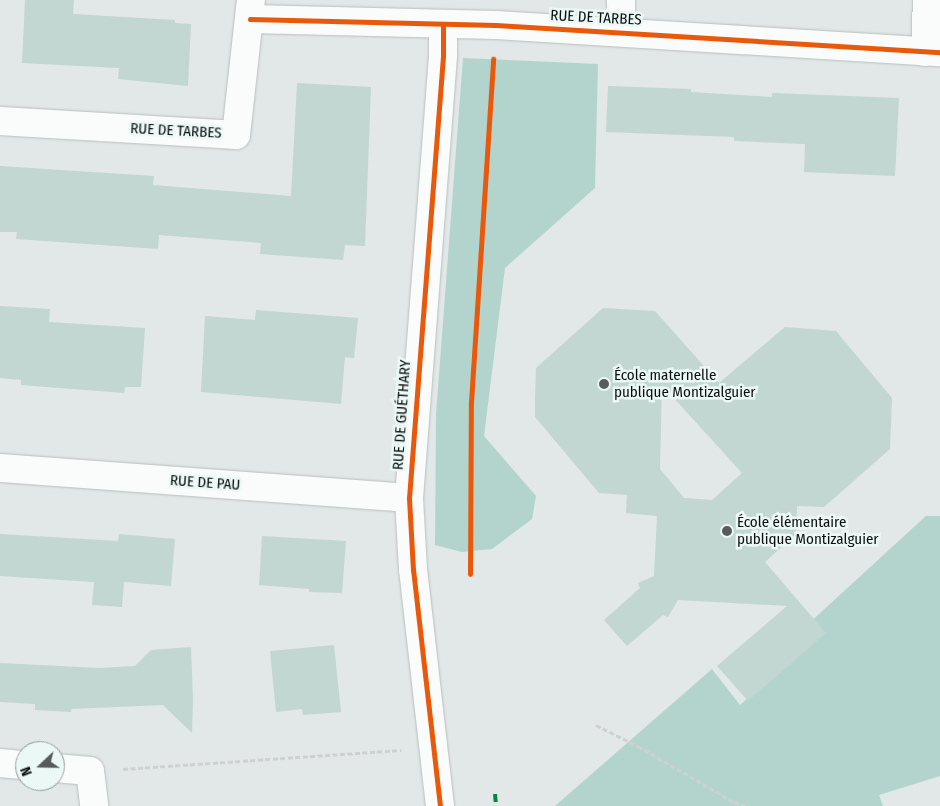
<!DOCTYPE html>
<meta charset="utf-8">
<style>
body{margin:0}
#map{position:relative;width:940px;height:806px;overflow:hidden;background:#e1e8e7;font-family:"Fira Sans Condensed",sans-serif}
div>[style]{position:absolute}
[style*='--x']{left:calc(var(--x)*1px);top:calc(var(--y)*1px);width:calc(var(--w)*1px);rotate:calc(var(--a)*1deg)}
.green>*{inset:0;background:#b3d4cd}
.building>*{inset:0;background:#c2d6d2}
.path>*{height:3px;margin-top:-1.5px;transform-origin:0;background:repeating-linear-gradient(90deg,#cfd1d1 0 5px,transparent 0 7.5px)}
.roads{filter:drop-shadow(0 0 1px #b9bebd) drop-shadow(0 0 1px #b9bebd)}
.street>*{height:28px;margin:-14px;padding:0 14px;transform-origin:14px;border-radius:14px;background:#fafcfb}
.quiet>*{height:4px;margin-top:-2px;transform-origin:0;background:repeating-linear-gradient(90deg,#00873e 0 8px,transparent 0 12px)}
.cycleway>*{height:5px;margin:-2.5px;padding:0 2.5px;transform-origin:2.5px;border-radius:2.5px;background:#e8590c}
.dots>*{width:14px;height:14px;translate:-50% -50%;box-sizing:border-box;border:2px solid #ebf8f5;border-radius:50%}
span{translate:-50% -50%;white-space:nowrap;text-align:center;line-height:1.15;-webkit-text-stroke:5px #ebf8f5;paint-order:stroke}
.street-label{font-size:15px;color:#0b100f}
.poi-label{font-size:15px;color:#0b100f}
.left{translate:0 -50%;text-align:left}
.north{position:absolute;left:15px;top:741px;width:50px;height:50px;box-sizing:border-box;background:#ebf8f5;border:1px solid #919b99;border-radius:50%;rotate:249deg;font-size:14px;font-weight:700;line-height:20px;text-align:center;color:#0b100f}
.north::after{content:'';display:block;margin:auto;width:18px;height:22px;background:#565c5b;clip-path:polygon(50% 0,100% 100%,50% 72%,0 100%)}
</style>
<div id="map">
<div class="green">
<i style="clip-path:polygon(463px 58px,598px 64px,595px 188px,505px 268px,484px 436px,536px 496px,532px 519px,492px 549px,462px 552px,435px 545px,436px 414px)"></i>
<i style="clip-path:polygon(926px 516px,940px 516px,940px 776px,879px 795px,883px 806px,555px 806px,712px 669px,740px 705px,814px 639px,807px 625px)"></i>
</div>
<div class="building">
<i style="clip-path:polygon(25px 0,74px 0,73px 14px,175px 20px,175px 23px,191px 24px,188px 86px,118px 79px,119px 68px,22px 63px)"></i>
<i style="clip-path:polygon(297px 83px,371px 87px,365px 246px,345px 245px,343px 260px,260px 254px,261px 243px,159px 235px,158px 249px,16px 239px,17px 232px,0 232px,0 166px,154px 176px,153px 185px,291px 196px)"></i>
<i style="clip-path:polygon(608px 86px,691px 89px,691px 92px,772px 97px,772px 93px,899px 98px,895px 176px,804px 172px,805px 144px,734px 141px,734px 137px,606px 132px)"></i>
<i style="clip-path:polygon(0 306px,50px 309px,49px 322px,145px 328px,141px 387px,125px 387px,124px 393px,21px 385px,21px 380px,0 378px)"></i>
<i style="clip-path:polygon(evenodd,603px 308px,655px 311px,719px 383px,785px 327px,836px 331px,892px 398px,890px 449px,824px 507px,797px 506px,796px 534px,765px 562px,826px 633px,748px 701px,717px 666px,787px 606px,678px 600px,668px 617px,663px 615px,627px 646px,604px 620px,640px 588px,638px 583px,654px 576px,657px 516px,626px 513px,627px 495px,599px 493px,535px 417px,535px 398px,536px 368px,603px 308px,662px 385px,742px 473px,712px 500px,684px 498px,660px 469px,662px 385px)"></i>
<i style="clip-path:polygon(256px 310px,358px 318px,354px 358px,345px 357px,341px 404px,201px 392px,205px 316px,255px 320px)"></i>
<i style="clip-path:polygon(0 534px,118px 541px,119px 534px,175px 539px,171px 586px,124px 582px,122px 607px,92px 605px,94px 582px,0 576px)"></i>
<i style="clip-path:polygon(262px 536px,346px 541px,342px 593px,309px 592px,309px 589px,259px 585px)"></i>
<i style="clip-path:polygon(334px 645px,341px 712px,303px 715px,302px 709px,276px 712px,270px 651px)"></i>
<i style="clip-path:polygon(191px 647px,193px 699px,192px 733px,163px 705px,71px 709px,71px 712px,35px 710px,35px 704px,0 702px,0 663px,99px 668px,135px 666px,151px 650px)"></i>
</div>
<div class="path">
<i style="--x:596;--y:725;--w:47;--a:26.6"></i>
<i style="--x:638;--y:746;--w:111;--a:30.3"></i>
<i style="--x:734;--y:802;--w:12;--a:20"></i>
<i style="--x:123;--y:769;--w:279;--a:-3.9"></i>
</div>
<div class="roads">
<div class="street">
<i style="--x:250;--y:19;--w:246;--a:1.4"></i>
<i style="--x:496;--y:25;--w:445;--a:3.5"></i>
<i style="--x:621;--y:31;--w:31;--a:-90"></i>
<i style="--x:925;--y:52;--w:52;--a:-87.8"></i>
<i style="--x:0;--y:121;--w:236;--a:3.4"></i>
<i style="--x:236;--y:135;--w:136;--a:-83.7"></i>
<i style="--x:0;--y:468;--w:410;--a:4.2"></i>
<i style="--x:0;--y:763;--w:25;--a:5"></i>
<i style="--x:55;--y:768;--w:35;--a:5"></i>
<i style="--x:90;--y:771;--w:35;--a:83"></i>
<i style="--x:440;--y:806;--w:238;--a:-96.5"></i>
<i style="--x:413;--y:570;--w:72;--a:-93.2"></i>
<i style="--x:409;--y:498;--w:445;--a:-85.6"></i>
<i style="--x:443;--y:54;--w:30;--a:-90"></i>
</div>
</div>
<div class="quiet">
<i style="--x:495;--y:794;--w:12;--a:85"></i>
</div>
<div class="cycleway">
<i style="--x:250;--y:19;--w:246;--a:1.4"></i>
<i style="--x:496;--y:25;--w:445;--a:3.5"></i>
<i style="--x:470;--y:574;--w:172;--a:-89.7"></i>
<i style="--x:471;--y:402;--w:344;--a:-86.3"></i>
<i style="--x:440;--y:806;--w:238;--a:-96.5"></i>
<i style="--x:413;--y:570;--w:72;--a:-93.2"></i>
<i style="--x:409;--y:498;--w:445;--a:-85.6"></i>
<i style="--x:443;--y:54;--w:30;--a:-90"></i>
</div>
<div class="dots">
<i style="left:604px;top:384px;background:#565c5b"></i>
<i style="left:727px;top:531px;background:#565c5b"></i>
</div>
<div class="street-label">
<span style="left:596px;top:18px;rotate:3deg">RUE DE TARBES</span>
<span style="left:176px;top:131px;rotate:3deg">RUE DE TARBES</span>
<span style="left:402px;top:415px;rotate:-86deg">RUE DE GUÉTHARY</span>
<span style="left:205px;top:483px;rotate:4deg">RUE DE PAU</span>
</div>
<div class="poi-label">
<span class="left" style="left:614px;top:384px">École maternelle<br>publique Montizalguier</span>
<span class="left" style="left:737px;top:531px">École élémentaire<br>publique Montizalguier</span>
</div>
<div class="north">N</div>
</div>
